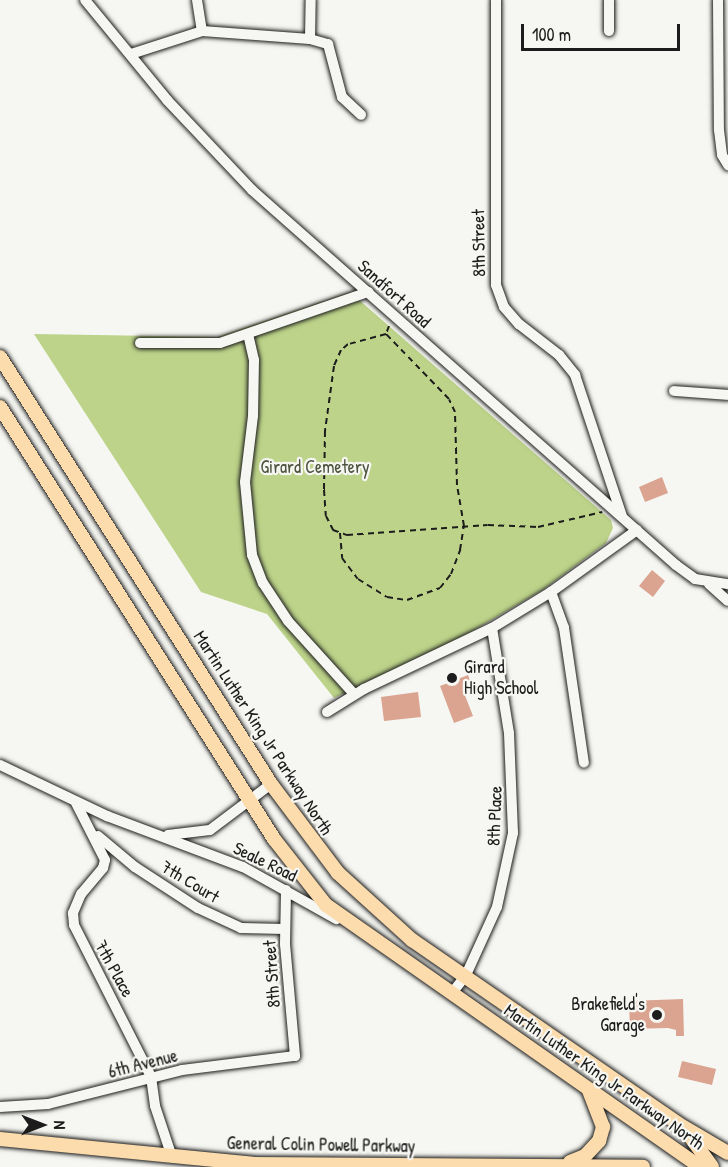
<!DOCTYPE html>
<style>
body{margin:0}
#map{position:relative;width:728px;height:1167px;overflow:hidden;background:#f6f6f2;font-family:"Patrick Hand",sans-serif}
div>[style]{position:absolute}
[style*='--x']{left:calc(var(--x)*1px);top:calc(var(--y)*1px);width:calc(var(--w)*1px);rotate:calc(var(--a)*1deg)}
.green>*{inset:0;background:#bcd389}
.building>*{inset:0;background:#daa490}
.path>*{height:2px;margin-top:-1px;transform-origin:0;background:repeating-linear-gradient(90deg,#1c1c1c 0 6px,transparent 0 10.5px)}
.roads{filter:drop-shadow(0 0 2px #1c1c1c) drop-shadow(0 0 2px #1c1c1c)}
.minor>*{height:10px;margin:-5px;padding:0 5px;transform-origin:5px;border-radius:5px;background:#f6f6f2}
.major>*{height:14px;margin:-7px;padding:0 7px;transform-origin:7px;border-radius:7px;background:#fcdcac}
.dots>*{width:16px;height:16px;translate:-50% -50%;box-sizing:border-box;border:3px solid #f6f6f2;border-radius:50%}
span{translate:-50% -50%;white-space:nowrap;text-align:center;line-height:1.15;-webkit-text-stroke:4.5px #f6f6f2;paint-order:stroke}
.street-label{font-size:18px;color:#1c1c1c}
.park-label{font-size:18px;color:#4c533d}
.poi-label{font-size:18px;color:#1c1c1c}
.left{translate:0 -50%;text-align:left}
.right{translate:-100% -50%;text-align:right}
.north{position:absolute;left:12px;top:1095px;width:60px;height:60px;-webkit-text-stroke:4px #f6f6f2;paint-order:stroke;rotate:90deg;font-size:16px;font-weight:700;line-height:24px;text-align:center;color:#1c1c1c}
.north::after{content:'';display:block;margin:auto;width:21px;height:27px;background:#1c1c1c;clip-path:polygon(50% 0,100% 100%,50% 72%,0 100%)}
.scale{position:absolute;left:521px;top:24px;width:159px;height:27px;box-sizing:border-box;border:3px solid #1c1c1c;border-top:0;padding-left:8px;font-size:18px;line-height:21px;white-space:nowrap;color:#1c1c1c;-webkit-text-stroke:4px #f6f6f2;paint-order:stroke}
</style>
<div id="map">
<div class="green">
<i style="clip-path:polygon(350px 292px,611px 520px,613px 528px,606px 543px,544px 589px,464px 636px,334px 698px,267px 614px,201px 592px,34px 334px,217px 337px)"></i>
</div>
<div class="building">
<i style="clip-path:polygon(662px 477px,668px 493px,645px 502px,639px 487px)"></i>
<i style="clip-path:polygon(652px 570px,665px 581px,653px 597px,639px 586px)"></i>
<i style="clip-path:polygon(468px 675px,473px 689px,464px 693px,473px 716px,454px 723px,440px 686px)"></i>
<i style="clip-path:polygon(418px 692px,421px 717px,384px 721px,381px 697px)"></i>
<i style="clip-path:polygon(683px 999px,684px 1036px,676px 1036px,676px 1030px,668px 1028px,630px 1029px,629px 1001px)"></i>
<i style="clip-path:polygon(682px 1061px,716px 1069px,712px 1085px,678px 1077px)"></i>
</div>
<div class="path">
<i style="--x:389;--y:326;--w:9;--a:111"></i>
<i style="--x:386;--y:334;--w:39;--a:165"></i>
<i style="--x:348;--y:344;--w:9;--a:139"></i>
<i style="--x:341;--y:350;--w:17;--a:114"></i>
<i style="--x:334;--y:366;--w:66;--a:97.9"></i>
<i style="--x:325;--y:431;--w:59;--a:91"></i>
<i style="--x:324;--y:490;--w:26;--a:86"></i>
<i style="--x:326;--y:516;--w:16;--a:63"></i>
<i style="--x:333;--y:530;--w:15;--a:20"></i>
<i style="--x:347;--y:535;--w:141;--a:-4.1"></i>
<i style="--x:488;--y:525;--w:50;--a:2.3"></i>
<i style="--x:538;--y:527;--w:66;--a:-13.2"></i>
<i style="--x:340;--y:533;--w:25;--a:85"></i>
<i style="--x:342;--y:558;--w:26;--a:53"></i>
<i style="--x:358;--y:579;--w:34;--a:32"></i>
<i style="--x:387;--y:597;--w:20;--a:9"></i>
<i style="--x:407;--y:600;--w:35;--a:-20"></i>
<i style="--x:440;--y:588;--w:18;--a:-52"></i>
<i style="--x:451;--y:574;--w:26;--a:-69"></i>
<i style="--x:460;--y:550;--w:24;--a:-81"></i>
<i style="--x:464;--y:526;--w:42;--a:-99.7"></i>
<i style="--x:457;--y:485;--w:73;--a:-91.6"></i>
<i style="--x:455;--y:412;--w:14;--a:-115"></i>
<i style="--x:449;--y:399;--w:91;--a:-134.1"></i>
</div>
<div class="roads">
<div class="minor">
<i style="--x:85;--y:0;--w:129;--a:50.6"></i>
<i style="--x:167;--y:100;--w:124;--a:46.6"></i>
<i style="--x:252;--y:190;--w:566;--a:41.49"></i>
<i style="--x:676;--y:565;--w:24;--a:36"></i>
<i style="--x:695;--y:579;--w:33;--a:9"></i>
<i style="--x:197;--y:0;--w:31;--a:81"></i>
<i style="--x:496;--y:0;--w:285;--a:90"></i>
<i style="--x:496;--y:285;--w:23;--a:70"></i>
<i style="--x:504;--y:307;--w:23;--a:49"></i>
<i style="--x:519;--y:324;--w:51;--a:37.8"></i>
<i style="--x:559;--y:355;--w:26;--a:51"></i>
<i style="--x:575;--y:375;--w:149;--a:71.6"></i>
<i style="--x:718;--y:0;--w:130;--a:89.6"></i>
<i style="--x:719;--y:130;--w:25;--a:83"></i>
<i style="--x:722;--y:155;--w:12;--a:59"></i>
<i style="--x:609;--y:31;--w:31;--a:-90"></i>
<i style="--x:310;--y:39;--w:39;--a:-89"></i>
<i style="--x:131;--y:54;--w:75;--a:-17.9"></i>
<i style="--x:202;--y:31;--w:108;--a:4.2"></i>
<i style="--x:310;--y:39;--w:19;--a:16"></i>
<i style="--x:328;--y:44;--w:55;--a:75.2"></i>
<i style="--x:342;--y:97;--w:26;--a:43"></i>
<i style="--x:248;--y:334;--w:27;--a:77"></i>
<i style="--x:254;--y:360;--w:56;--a:91"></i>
<i style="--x:253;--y:416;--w:66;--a:96.9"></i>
<i style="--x:245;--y:482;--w:73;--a:84.5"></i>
<i style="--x:252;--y:555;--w:30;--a:69"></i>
<i style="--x:263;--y:583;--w:45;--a:56.7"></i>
<i style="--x:288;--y:621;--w:98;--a:47.9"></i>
<i style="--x:140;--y:343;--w:80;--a:0"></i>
<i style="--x:220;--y:343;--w:157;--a:-19"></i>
<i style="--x:674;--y:391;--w:54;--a:4.2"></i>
<i style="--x:709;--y:584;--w:25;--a:42"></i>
<i style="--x:551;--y:592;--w:38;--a:70"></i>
<i style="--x:564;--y:628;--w:136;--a:81.6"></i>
<i style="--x:327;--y:712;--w:44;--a:-31.9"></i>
<i style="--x:364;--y:689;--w:142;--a:-25.5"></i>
<i style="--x:492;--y:628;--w:69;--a:-31.4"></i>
<i style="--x:551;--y:592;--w:106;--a:-35.8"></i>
<i style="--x:0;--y:765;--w:119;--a:25.5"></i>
<i style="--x:107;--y:816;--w:145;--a:20.6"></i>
<i style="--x:243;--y:867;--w:107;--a:29.2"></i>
<i style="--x:76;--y:803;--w:64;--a:63"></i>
<i style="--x:105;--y:860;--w:8;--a:104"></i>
<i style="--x:103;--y:868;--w:34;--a:130"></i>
<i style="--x:81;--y:894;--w:21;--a:113"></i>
<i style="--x:73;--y:913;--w:12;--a:85"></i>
<i style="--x:74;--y:925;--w:170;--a:63.1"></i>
<i style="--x:151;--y:1077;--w:29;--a:82"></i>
<i style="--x:155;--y:1106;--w:54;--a:71.6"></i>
<i style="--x:168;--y:835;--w:42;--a:-6.8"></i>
<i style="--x:210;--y:830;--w:76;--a:-37"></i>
<i style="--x:98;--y:836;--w:48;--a:40"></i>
<i style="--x:135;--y:867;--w:75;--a:33.1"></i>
<i style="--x:198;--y:908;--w:47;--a:24.9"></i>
<i style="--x:241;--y:928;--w:44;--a:1.3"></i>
<i style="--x:452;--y:993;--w:23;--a:-52"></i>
<i style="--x:466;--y:975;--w:75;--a:-65.5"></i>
<i style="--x:497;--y:907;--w:76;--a:-77.8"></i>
<i style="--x:513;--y:833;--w:100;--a:-92.3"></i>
<i style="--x:509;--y:733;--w:106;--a:-99.2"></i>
<i style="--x:0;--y:1107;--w:48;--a:-3.6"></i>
<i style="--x:48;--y:1104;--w:138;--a:-14.2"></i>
<i style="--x:182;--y:1070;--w:114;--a:-7.1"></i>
<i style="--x:295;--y:1056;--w:112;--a:-95.1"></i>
<i style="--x:285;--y:944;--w:54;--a:-88.9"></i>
</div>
<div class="major">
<i style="--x:0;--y:357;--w:506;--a:57.6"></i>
<i style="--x:271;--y:784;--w:111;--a:53"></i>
<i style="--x:338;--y:873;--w:100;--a:42.2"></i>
<i style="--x:412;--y:940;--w:322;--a:34.6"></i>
<i style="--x:677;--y:1123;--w:59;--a:30.5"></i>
<i style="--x:0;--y:407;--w:512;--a:57.61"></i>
<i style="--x:274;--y:839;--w:84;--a:51.8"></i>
<i style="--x:326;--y:905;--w:457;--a:35"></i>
<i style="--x:689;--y:1135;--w:39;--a:54"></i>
<i style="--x:0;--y:1139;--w:254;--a:5.6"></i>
<i style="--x:253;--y:1164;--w:390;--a:0.4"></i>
<i style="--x:570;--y:1162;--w:16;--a:-22"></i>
<i style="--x:585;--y:1156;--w:21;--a:-47"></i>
<i style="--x:599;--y:1141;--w:15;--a:-74"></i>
<i style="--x:603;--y:1127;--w:40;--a:-111"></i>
</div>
</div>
<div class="dots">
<i style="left:452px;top:678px;background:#1c1c1c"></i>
<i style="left:657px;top:1015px;background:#1c1c1c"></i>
</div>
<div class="street-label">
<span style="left:479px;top:243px;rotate:-91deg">8th Street</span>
<span style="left:394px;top:294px;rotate:42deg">Sandfort Road</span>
<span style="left:263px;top:733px;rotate:57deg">Martin Luther King Jr Parkway North</span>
<span style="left:495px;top:816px;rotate:-88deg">8th Place</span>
<span style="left:265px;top:862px;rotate:26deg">Seale Road</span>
<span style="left:190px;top:882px;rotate:31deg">7th Court</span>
<span style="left:114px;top:969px;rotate:61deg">7th Place</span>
<span style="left:272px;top:974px;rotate:-94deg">8th Street</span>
<span style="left:143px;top:1064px;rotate:-14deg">6th Avenue</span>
<span style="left:604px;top:1077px;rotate:35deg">Martin Luther King Jr Parkway North</span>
<span style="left:321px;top:1145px;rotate:1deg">General Colin Powell Parkway</span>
</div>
<div class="park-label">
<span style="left:315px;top:467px">Girard Cemetery</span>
</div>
<div class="poi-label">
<span class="left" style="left:464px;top:678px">Girard<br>High School</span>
<span class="right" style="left:645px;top:1015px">Brakefield's<br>Garage</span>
</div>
<div class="north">N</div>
<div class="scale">100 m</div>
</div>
